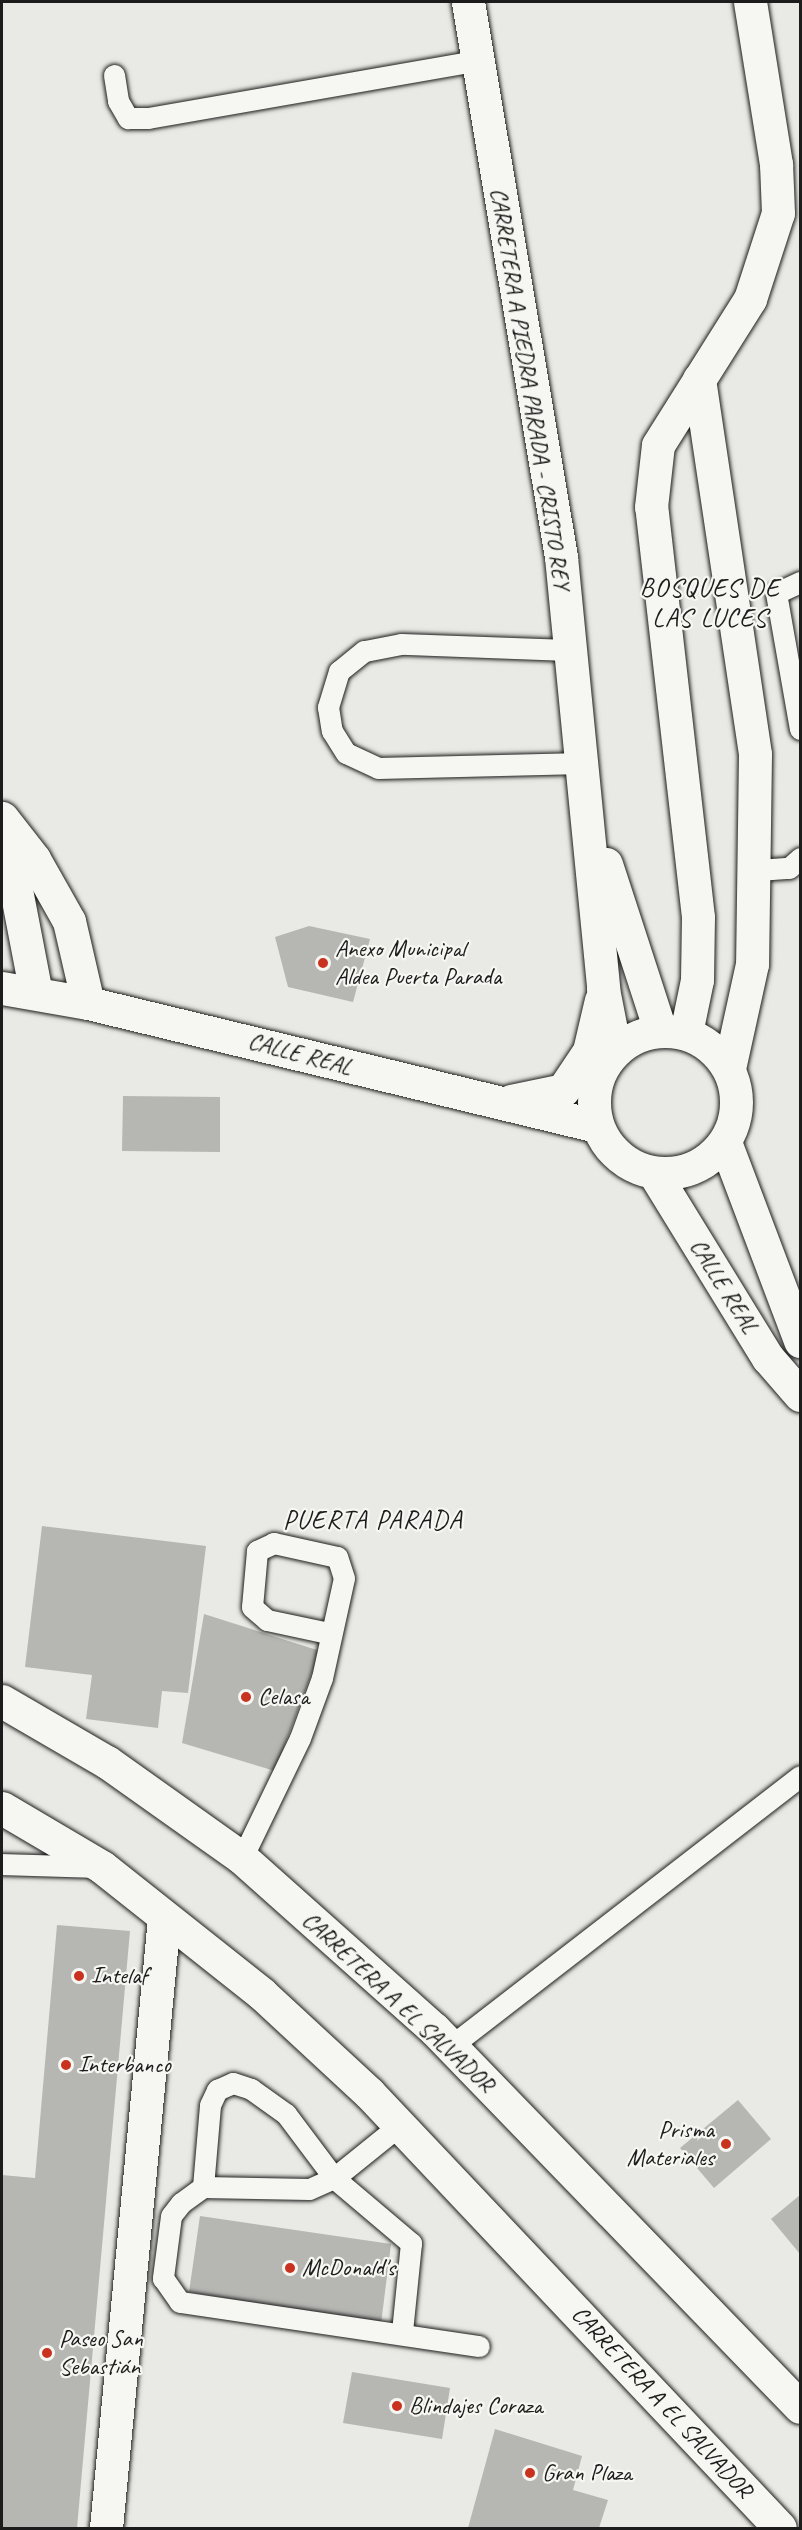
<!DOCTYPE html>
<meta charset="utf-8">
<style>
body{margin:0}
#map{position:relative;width:802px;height:2530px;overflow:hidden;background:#e9e9e5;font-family:Caveat,sans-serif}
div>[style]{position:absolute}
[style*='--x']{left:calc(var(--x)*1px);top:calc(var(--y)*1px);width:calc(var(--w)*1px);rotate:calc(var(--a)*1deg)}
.building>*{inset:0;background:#b6b6b3}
.roads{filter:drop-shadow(0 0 2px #1c1c1c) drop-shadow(0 0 2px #1c1c1c)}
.lane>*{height:21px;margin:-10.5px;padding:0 10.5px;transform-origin:10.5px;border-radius:10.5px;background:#f6f6f2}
.street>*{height:33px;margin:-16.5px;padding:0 16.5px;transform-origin:16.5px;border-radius:16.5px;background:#f6f6f2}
.secondary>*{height:33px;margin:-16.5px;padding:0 16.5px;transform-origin:16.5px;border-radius:16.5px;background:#f6f6f2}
.secondary>.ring{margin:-16.5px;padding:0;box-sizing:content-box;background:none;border:33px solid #f6f6f2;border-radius:50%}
.highway>*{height:33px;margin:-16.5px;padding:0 16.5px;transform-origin:16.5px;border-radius:16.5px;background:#f6f6f2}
.dots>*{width:16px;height:16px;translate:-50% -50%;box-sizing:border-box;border:3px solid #f6f6f2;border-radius:50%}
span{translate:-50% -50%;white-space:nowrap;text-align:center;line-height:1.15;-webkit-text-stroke:4.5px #f6f6f2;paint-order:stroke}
.street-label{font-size:24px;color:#1c1c1c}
.poi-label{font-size:24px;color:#1c1c1c}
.left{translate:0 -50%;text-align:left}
.right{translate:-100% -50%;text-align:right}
.neighbourhood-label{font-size:26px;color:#1c1c1c;letter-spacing:1.5px}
.frame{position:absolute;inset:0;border:3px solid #1c1c1c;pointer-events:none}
</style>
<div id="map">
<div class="building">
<i style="clip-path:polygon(309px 926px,370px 939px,353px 1002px,288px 987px,275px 937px)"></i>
<i style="clip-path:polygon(123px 1096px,220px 1097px,220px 1152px,122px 1151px)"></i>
<i style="clip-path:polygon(42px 1526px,206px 1546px,188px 1693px,162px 1691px,158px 1728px,86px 1719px,92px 1675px,25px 1667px)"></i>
<i style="clip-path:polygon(204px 1614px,320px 1651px,275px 1771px,182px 1743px)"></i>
<i style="clip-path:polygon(57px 1925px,130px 1931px,77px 2528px,2px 2528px,2px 2175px,35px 2178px)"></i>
<i style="clip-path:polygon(738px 2100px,771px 2139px,714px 2188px,680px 2148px)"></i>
<i style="clip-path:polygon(800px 2195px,800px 2254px,771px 2219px)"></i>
<i style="clip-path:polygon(200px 2216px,391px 2244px,381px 2324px,189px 2292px)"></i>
<i style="clip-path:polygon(352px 2372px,450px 2388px,442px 2439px,343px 2423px)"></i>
<i style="clip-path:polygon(495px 2429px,582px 2456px,573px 2490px,608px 2500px,599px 2528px,468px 2528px)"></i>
</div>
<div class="roads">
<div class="lane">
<i style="--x:114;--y:75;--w:26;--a:81"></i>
<i style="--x:118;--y:101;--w:20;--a:60"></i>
<i style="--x:128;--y:118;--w:20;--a:0"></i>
<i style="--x:148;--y:118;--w:333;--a:-9.9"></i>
<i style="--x:800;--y:582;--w:26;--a:155"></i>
<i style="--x:776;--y:593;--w:138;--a:80"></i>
<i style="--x:568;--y:650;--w:167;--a:-177.9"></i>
<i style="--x:401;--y:644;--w:38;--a:169"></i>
<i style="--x:364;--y:651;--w:32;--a:141"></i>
<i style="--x:339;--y:671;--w:38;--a:107"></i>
<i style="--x:328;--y:707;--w:24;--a:81"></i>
<i style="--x:332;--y:731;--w:26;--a:58"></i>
<i style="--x:346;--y:753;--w:35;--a:25"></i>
<i style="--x:378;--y:768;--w:205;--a:-1.4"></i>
<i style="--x:758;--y:870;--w:31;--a:-4"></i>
<i style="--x:789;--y:868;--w:15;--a:-42"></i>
<i style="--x:242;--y:1858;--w:133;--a:-64.2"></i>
<i style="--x:300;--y:1738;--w:64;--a:-69.9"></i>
<i style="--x:322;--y:1678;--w:102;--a:-77.6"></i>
<i style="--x:344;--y:1578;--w:22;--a:-108"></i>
<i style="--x:337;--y:1557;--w:65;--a:-167.5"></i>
<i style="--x:274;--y:1543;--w:19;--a:155"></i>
<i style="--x:257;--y:1551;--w:56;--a:95.1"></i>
<i style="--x:252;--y:1607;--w:20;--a:41"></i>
<i style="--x:267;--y:1620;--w:62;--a:12"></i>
<i style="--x:2;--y:1864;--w:95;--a:1.8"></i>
<i style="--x:451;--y:2046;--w:441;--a:-37.7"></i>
<i style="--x:401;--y:2124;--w:86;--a:141.1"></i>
<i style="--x:334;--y:2178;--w:101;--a:40.2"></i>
<i style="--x:411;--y:2243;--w:89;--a:95.8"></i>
<i style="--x:203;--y:2187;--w:82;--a:-85.1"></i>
<i style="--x:210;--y:2105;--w:17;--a:-65"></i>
<i style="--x:217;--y:2090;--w:17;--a:-24"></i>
<i style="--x:233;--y:2083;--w:19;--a:18"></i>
<i style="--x:251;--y:2089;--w:43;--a:35.5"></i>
<i style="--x:286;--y:2114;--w:80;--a:53.1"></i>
<i style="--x:334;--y:2178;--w:27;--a:156"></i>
<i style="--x:309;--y:2189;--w:106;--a:-178.9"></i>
<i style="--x:203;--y:2187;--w:27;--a:144"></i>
<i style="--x:181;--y:2203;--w:16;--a:128"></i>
<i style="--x:171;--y:2216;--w:63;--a:97.4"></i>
<i style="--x:163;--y:2278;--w:29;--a:55"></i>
<i style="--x:180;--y:2302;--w:302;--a:8.4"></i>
</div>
<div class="street">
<i style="--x:699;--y:379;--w:379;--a:81.5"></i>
<i style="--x:755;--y:754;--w:210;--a:90.8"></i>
<i style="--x:752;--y:964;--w:107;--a:102.4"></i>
<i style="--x:2;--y:818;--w:52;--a:52"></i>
<i style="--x:34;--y:859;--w:71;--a:60.6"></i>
<i style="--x:69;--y:921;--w:84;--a:77"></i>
<i style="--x:3;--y:822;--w:174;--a:79.1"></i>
<i style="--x:686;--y:1033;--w:54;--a:-78.3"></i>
<i style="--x:697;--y:980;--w:63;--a:-89.1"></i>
<i style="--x:698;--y:917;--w:413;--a:-96.5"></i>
<i style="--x:651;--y:507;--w:62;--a:-83.6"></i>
<i style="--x:658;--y:445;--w:173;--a:-57.8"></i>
<i style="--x:750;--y:299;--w:90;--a:-72"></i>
<i style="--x:778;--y:213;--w:49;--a:-92.3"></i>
<i style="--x:776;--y:164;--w:164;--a:-99.1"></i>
<i style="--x:106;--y:2528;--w:613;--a:-84.57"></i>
</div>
<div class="secondary">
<i style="--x:468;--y:2;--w:563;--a:80.49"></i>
<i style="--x:561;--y:557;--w:434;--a:84.4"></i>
<i style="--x:603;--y:989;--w:62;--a:78.9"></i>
<i style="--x:606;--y:864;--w:175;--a:72"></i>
<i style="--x:2;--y:988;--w:87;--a:9.9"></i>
<i style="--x:88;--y:1003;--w:524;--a:13.59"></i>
<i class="ring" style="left:594px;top:1031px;width:109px;height:109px"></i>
<i style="--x:511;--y:1101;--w:53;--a:-11.9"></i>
<i style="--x:563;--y:1090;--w:47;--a:-56.3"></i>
<i style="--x:589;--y:1051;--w:52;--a:-76.8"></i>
<i style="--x:725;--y:1142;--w:213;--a:69.3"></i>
<i style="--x:654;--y:1173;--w:217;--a:58.4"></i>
<i style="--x:768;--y:1358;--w:49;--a:49.1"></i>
</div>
<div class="highway">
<i style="--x:2;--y:1701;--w:121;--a:30.2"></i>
<i style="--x:107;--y:1762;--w:166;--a:35.4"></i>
<i style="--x:242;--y:1858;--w:257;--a:41.7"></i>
<i style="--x:434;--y:2029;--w:526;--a:45.92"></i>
<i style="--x:2;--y:1808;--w:116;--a:30.5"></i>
<i style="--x:102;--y:1867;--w:204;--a:38.4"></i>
<i style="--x:262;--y:1994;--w:146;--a:42.8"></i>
<i style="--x:369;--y:2093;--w:598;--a:46.62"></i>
</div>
</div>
<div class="dots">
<i style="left:323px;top:963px;background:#c8321e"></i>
<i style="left:246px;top:1697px;background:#c8321e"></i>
<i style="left:79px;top:1976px;background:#c8321e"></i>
<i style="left:66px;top:2065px;background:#c8321e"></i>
<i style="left:726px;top:2144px;background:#c8321e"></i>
<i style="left:290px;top:2268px;background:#c8321e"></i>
<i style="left:47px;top:2353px;background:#c8321e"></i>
<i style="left:397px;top:2406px;background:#c8321e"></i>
<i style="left:530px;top:2473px;background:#c8321e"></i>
</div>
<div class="street-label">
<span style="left:530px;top:389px;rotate:81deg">CARRETERA A PIEDRA PARADA - CRISTO REY</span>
<span style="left:300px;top:1054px;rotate:15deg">CALLE REAL</span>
<span style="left:724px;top:1286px;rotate:58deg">CALLE REAL</span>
<span style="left:398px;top:2002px;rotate:43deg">CARRETERA A EL SALVADOR</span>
<span style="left:662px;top:2402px;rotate:47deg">CARRETERA A EL SALVADOR</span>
</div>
<div class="poi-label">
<span class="left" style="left:335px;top:963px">Anexo Municipal<br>Aldea Puerta Parada</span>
<span class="left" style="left:258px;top:1697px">Celasa</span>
<span class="left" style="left:91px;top:1976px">Intelaf</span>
<span class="left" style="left:78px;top:2065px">Interbanco</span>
<span class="right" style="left:714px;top:2144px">Prisma<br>Materiales</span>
<span class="left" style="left:302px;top:2268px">McDonald's</span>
<span class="left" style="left:59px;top:2353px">Paseo San<br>Sebastián</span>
<span class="left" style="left:409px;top:2406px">Blindajes Coraza</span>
<span class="left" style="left:542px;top:2473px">Gran Plaza</span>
</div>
<div class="neighbourhood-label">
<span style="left:710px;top:603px">BOSQUES DE<br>LAS LUCES</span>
<span style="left:373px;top:1520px">PUERTA PARADA</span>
</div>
<div class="frame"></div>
</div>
